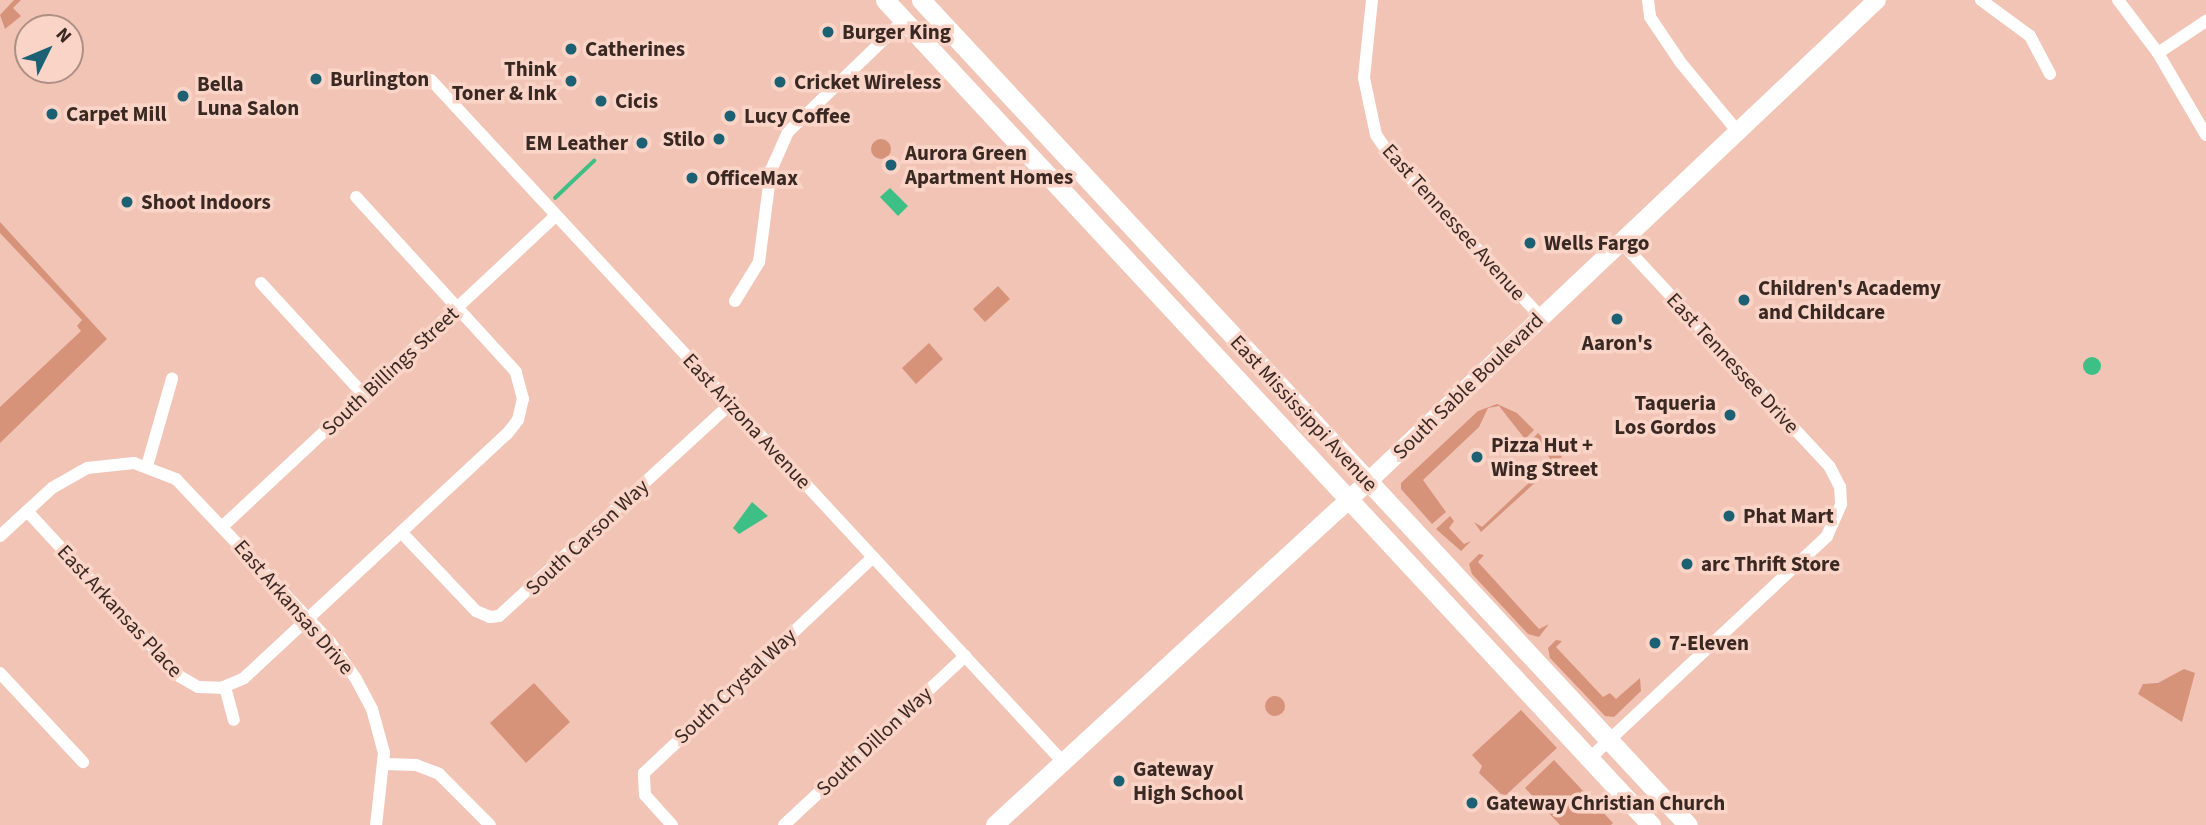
<!DOCTYPE html>
<style>
body{margin:0}
#map{position:relative;width:2206px;height:825px;overflow:hidden;background:#f2c4b5;font-family:"Source Sans 3",sans-serif}
div>[style]{position:absolute}
[style*='--x']{left:calc(var(--x)*1px);top:calc(var(--y)*1px);width:calc(var(--w)*1px);rotate:calc(var(--a)*1deg)}
.green>*{inset:0;background:#d7927a}
.round{border-radius:50%}
.water>*{inset:0;background:#3ebf85}
.stream>*{height:3.5px;margin:-1.75px;padding:0 1.75px;transform-origin:1.75px;border-radius:1.75px;background:#3ebf85}
.street>*{height:12px;margin:-6px;padding:0 6px;transform-origin:6px;border-radius:6px;background:#fff}
.secondary>*{height:18px;margin:-9px;padding:0 9px;transform-origin:9px;border-radius:9px;background:#fff}
.primary>*{height:19px;margin:-9.5px;padding:0 9.5px;transform-origin:9.5px;border-radius:9.5px;background:#fff}
.dots>*{width:19px;height:19px;translate:-50% -50%;box-sizing:border-box;border:4px solid #f9d4c7;border-radius:50%}
span{translate:-50% -50%;white-space:nowrap;text-align:center;line-height:1.15;-webkit-text-stroke:7px #f9d4c7;paint-order:stroke}
.poi-label{font-size:21px;color:#3a2823;font-weight:700}
.left{translate:0 -50%;text-align:left}
.right{translate:-100% -50%;text-align:right}
.street-label{font-size:21px;color:#3a2823}
.north{position:absolute;left:14px;top:14px;width:70px;height:70px;box-sizing:border-box;background:#f9d4c7;border:2px solid #ad8f85;border-radius:50%;rotate:47deg;font-size:19px;font-weight:700;line-height:28px;text-align:center;color:#3a2823}
.north::after{content:'';display:block;margin:auto;width:24px;height:32px;background:#1c6073;clip-path:polygon(50% 0,100% 100%,50% 72%,0 100%)}
</style>
<div id="map">
<div class="green">
<i style="clip-path:polygon(14px 0,21px 0,13px 8px,21px 16px,5px 29px,0 15px)"></i>
<i class="round" style="left:871px;top:139px;width:20px;height:20px"></i>
<i style="clip-path:polygon(0 222px,107px 339px,0 443px,0 407px,81px 331px,77px 326px,82px 320px,0 233px)"></i>
<i style="clip-path:polygon(998px 286px,1010px 299px,985px 322px,973px 309px)"></i>
<i style="clip-path:polygon(929px 343px,943px 359px,916px 384px,902px 368px)"></i>
<i style="clip-path:polygon(1497px 404px,1517px 413px,1534px 430px,1525px 439px,1499px 406px,1488px 408px,1479px 427px,1423px 480px,1446px 512px,1432px 524px,1401px 489px,1401px 483px,1478px 411px)"></i>
<i style="clip-path:polygon(1538px 433px,1562px 457px,1550px 468px,1546px 464px,1550px 458px,1538px 445px,1530px 448px,1529px 442px)"></i>
<i style="clip-path:polygon(1530px 470px,1539px 479px,1481px 532px,1474px 522px,1482px 527px,1535px 477px)"></i>
<i style="clip-path:polygon(1450px 516px,1454px 521px,1449px 528px,1464px 544px,1471px 541px,1461px 551px,1436px 529px)"></i>
<i style="clip-path:polygon(1479px 554px,1484px 555px,1478px 562px,1539px 629px,1549px 624px,1539px 637px,1528px 634px,1472px 574px,1469px 564px)"></i>
<i style="clip-path:polygon(1556px 640px,1562px 641px,1556px 647px,1603px 697px,1610px 693px,1616px 699px,1640px 678px,1641px 691px,1614px 717px,1605px 716px,1550px 658px,1548px 648px)"></i>
<i style="clip-path:polygon(2184px 669px,2195px 673px,2182px 722px,2138px 694px,2143px 684px,2158px 683px)"></i>
<i style="clip-path:polygon(534px 683px,570px 722px,526px 763px,490px 723px)"></i>
<i class="round" style="left:1265px;top:696px;width:20px;height:20px"></i>
<i style="clip-path:polygon(1521px 710px,1557px 748px,1506px 795px,1501px 794px,1479px 773px,1482px 766px,1472px 755px)"></i>
<i style="clip-path:polygon(1554px 760px,1613px 823px,1611px 825px,1560px 825px,1525px 788px)"></i>
</div>
<div class="water">
<i style="clip-path:polygon(890px 188px,908px 206px,898px 216px,880px 197px)"></i>
<i class="round" style="left:2083px;top:357px;width:18px;height:18px"></i>
<i style="clip-path:polygon(752px 502px,768px 516px,739px 534px,733px 528px)"></i>
</div>
<div class="stream">
<i style="--x:555;--y:198;--w:54;--a:-43.5"></i>
</div>
<div class="street">
<i style="--x:1372;--y:0;--w:78;--a:95.9"></i>
<i style="--x:1364;--y:78;--w:58;--a:78.1"></i>
<i style="--x:1376;--y:135;--w:32;--a:55"></i>
<i style="--x:1394;--y:161;--w:214;--a:46.7"></i>
<i style="--x:1648;--y:0;--w:17;--a:83"></i>
<i style="--x:1650;--y:17;--w:55;--a:56"></i>
<i style="--x:1681;--y:63;--w:89;--a:50.4"></i>
<i style="--x:1981;--y:0;--w:61;--a:36.3"></i>
<i style="--x:2030;--y:36;--w:43;--a:62.2"></i>
<i style="--x:2118;--y:0;--w:66;--a:53"></i>
<i style="--x:2158;--y:53;--w:95;--a:59.7"></i>
<i style="--x:2158;--y:53;--w:58;--a:-33.7"></i>
<i style="--x:431;--y:80;--w:930;--a:47.18"></i>
<i style="--x:261;--y:283;--w:152;--a:47.4"></i>
<i style="--x:735;--y:301;--w:46;--a:-58.4"></i>
<i style="--x:759;--y:262;--w:93;--a:-82.6"></i>
<i style="--x:771;--y:170;--w:42;--a:-65.9"></i>
<i style="--x:788;--y:132;--w:161;--a:-44"></i>
<i style="--x:147;--y:466;--w:91;--a:-74"></i>
<i style="--x:27;--y:511;--w:224;--a:47.3"></i>
<i style="--x:179;--y:676;--w:22;--a:30"></i>
<i style="--x:198;--y:687;--w:23;--a:2"></i>
<i style="--x:221;--y:688;--w:25;--a:-23"></i>
<i style="--x:244;--y:678;--w:359;--a:-42.9"></i>
<i style="--x:507;--y:434;--w:18;--a:-52"></i>
<i style="--x:518;--y:420;--w:22;--a:-77"></i>
<i style="--x:523;--y:399;--w:28;--a:-105"></i>
<i style="--x:516;--y:372;--w:237;--a:-132.4"></i>
<i style="--x:223;--y:526;--w:455;--a:-43"></i>
<i style="--x:401;--y:532;--w:109;--a:46.5"></i>
<i style="--x:476;--y:611;--w:15;--a:23"></i>
<i style="--x:490;--y:617;--w:9;--a:-6"></i>
<i style="--x:499;--y:616;--w:314;--a:-42.5"></i>
<i style="--x:0;--y:536;--w:71;--a:-42.7"></i>
<i style="--x:52;--y:488;--w:40;--a:-29.7"></i>
<i style="--x:87;--y:468;--w:47;--a:-6.1"></i>
<i style="--x:134;--y:463;--w:45;--a:20.9"></i>
<i style="--x:176;--y:479;--w:224;--a:46.6"></i>
<i style="--x:330;--y:642;--w:45;--a:54.9"></i>
<i style="--x:356;--y:679;--w:34;--a:62"></i>
<i style="--x:372;--y:709;--w:46;--a:74.7"></i>
<i style="--x:384;--y:753;--w:72;--a:96.3"></i>
<i style="--x:0;--y:673;--w:122;--a:47"></i>
<i style="--x:225;--y:687;--w:34;--a:75"></i>
<i style="--x:1589;--y:759;--w:326;--a:-43.1"></i>
<i style="--x:1827;--y:536;--w:35;--a:-66"></i>
<i style="--x:1841;--y:504;--w:17;--a:-93"></i>
<i style="--x:1840;--y:487;--w:22;--a:-117"></i>
<i style="--x:1830;--y:467;--w:307;--a:-132.9"></i>
<i style="--x:384;--y:764;--w:32;--a:2"></i>
<i style="--x:416;--y:765;--w:25;--a:21"></i>
<i style="--x:439;--y:774;--w:72;--a:45"></i>
<i style="--x:672;--y:825;--w:40;--a:-132"></i>
<i style="--x:645;--y:795;--w:22;--a:-93"></i>
<i style="--x:644;--y:773;--w:315;--a:-43.3"></i>
<i style="--x:784;--y:825;--w:248;--a:-43"></i>
</div>
<div class="secondary">
<i style="--x:995;--y:825;--w:466;--a:-42.6"></i>
<i style="--x:1338;--y:510;--w:742;--a:-43.42"></i>
</div>
<div class="primary">
<i style="--x:885;--y:0;--w:1126;--a:47.12"></i>
<i style="--x:921;--y:0;--w:1126;--a:47.09"></i>
</div>
<div class="dots">
<i style="left:828px;top:32px;background:#1c6073"></i>
<i style="left:571px;top:49px;background:#1c6073"></i>
<i style="left:316px;top:79px;background:#1c6073"></i>
<i style="left:571px;top:81px;background:#1c6073"></i>
<i style="left:780px;top:82px;background:#1c6073"></i>
<i style="left:183px;top:96px;background:#1c6073"></i>
<i style="left:601px;top:101px;background:#1c6073"></i>
<i style="left:52px;top:114px;background:#1c6073"></i>
<i style="left:730px;top:116px;background:#1c6073"></i>
<i style="left:719px;top:139px;background:#1c6073"></i>
<i style="left:642px;top:143px;background:#1c6073"></i>
<i style="left:891px;top:165px;background:#1c6073"></i>
<i style="left:692px;top:178px;background:#1c6073"></i>
<i style="left:127px;top:202px;background:#1c6073"></i>
<i style="left:1530px;top:243px;background:#1c6073"></i>
<i style="left:1744px;top:300px;background:#1c6073"></i>
<i style="left:1617px;top:319px;background:#1c6073"></i>
<i style="left:1730px;top:415px;background:#1c6073"></i>
<i style="left:1477px;top:457px;background:#1c6073"></i>
<i style="left:1729px;top:516px;background:#1c6073"></i>
<i style="left:1687px;top:564px;background:#1c6073"></i>
<i style="left:1655px;top:643px;background:#1c6073"></i>
<i style="left:1119px;top:781px;background:#1c6073"></i>
<i style="left:1472px;top:803px;background:#1c6073"></i>
</div>
<div class="poi-label">
<span class="left" style="left:842px;top:32px">Burger King</span>
<span class="left" style="left:585px;top:49px">Catherines</span>
<span class="right" style="left:557px;top:81px">Think<br>Toner &amp; Ink</span>
<span class="left" style="left:330px;top:79px">Burlington</span>
<span class="left" style="left:794px;top:82px">Cricket Wireless</span>
<span class="left" style="left:197px;top:96px">Bella<br>Luna Salon</span>
<span class="left" style="left:615px;top:101px">Cicis</span>
<span class="left" style="left:66px;top:114px">Carpet Mill</span>
<span class="left" style="left:744px;top:116px">Lucy Coffee</span>
<span class="right" style="left:705px;top:139px">Stilo</span>
<span class="right" style="left:628px;top:143px">EM Leather</span>
<span class="left" style="left:905px;top:165px">Aurora Green<br>Apartment Homes</span>
<span class="left" style="left:706px;top:178px">OfficeMax</span>
<span class="left" style="left:141px;top:202px">Shoot Indoors</span>
<span class="left" style="left:1544px;top:243px">Wells Fargo</span>
<span class="left" style="left:1758px;top:300px">Children's Academy<br>and Childcare</span>
<span style="left:1617px;top:343px">Aaron's</span>
<span class="right" style="left:1716px;top:415px">Taqueria<br>Los Gordos</span>
<span class="left" style="left:1491px;top:457px">Pizza Hut +<br>Wing Street</span>
<span class="left" style="left:1743px;top:516px">Phat Mart</span>
<span class="left" style="left:1701px;top:564px">arc Thrift Store</span>
<span class="left" style="left:1669px;top:643px">7-Eleven</span>
<span class="left" style="left:1133px;top:781px">Gateway<br>High School</span>
<span class="left" style="left:1486px;top:803px">Gateway Christian Church</span>
</div>
<div class="street-label">
<span style="left:1454px;top:222px;rotate:48deg">East Tennessee Avenue</span>
<span style="left:1733px;top:363px;rotate:47deg">East Tennessee Drive</span>
<span style="left:390px;top:371px;rotate:-43deg">South Billings Street</span>
<span style="left:1468px;top:386px;rotate:-44deg">South Sable Boulevard</span>
<span style="left:1304px;top:413px;rotate:47deg">East Mississippi Avenue</span>
<span style="left:747px;top:421px;rotate:47deg">East Arizona Avenue</span>
<span style="left:587px;top:537px;rotate:-43deg">South Carson Way</span>
<span style="left:294px;top:607px;rotate:49deg">East Arkansas Drive</span>
<span style="left:120px;top:611px;rotate:47deg">East Arkansas Place</span>
<span style="left:735px;top:686px;rotate:-43deg">South Crystal Way</span>
<span style="left:874px;top:741px;rotate:-43deg">South Dillon Way</span>
</div>
<div class="north">N</div>
</div>
